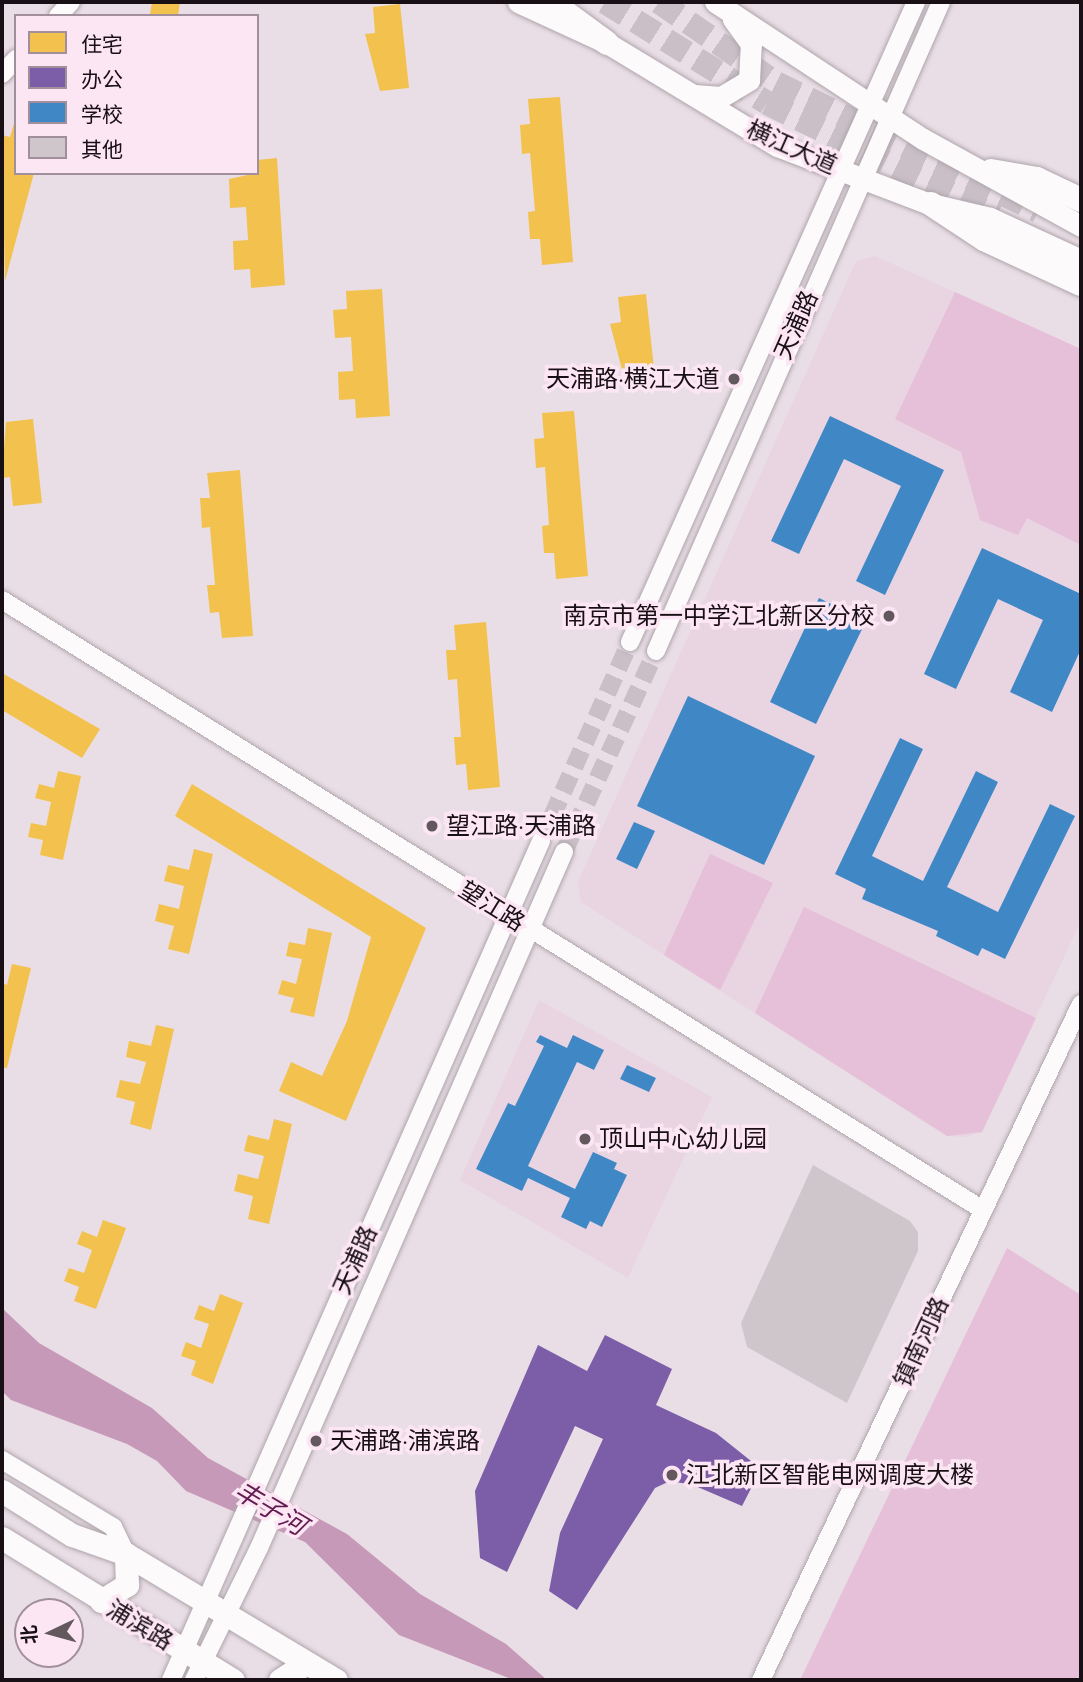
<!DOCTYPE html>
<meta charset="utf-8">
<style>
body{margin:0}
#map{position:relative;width:1083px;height:1682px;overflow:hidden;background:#eadee6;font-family:Montserrat,"Noto Sans SC",sans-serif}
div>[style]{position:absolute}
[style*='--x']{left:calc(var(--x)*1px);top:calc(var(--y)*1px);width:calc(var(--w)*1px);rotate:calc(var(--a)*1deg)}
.built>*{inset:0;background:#e9d4e2}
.green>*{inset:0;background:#e5c0d8}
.water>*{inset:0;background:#c699b8}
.homes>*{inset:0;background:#f2c14e}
.offices>*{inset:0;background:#7b5ea7}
.schools>*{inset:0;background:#3f88c5}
.building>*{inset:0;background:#cfc6cc}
.tertiary-tunnel>*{height:18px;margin-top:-9px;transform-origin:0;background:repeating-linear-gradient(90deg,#cabfc7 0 18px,transparent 0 27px)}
.trunk-tunnel>*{height:24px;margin-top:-12px;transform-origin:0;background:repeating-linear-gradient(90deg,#cabfc7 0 24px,transparent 0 36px)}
.roads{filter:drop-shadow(0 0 2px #aea5ab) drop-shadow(0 0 2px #aea5ab)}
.tertiary>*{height:18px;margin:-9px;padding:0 9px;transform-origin:9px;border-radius:9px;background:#fcfafb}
.secondary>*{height:21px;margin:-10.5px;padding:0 10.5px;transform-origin:10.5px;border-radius:10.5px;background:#fcfafb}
.primary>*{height:23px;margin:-11.5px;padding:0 11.5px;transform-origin:11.5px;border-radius:11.5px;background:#fcfafb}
.trunk>*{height:24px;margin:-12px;padding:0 12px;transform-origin:12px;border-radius:12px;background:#fcfafb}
.dots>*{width:19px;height:19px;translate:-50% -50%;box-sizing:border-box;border:4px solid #fde6f4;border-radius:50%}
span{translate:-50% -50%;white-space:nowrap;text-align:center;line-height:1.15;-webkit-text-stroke:7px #fde6f4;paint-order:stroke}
.street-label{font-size:24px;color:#181015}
.poi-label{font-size:24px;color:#181015}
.right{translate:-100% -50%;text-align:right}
.left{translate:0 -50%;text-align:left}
.water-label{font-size:26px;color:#621b50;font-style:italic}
.frame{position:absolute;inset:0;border:4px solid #181015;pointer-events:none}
.legend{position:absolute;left:14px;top:14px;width:245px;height:161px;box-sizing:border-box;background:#fde6f4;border:2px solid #a1909b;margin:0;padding:9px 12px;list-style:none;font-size:21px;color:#181015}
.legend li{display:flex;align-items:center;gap:14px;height:35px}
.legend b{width:35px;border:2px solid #a1909b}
.north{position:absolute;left:14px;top:1598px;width:70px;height:70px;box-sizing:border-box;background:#fde6f4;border:2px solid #a1909b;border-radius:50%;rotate:265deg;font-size:19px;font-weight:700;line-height:28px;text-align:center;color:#181015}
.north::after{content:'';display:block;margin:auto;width:24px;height:32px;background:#62585e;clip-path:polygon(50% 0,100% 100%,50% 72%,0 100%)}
</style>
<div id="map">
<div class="built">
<i style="clip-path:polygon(875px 256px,1081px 349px,1081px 921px,982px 1132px,965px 1137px,947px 1136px,581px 902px,578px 882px,856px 261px)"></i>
<i style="clip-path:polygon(539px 1000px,712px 1097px,628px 1278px,460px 1180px)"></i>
</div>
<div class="green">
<i style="clip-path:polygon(955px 292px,1081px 349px,1081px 545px,1027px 518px,1018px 535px,980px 520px,961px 452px,895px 419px)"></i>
<i style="clip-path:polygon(710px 854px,773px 883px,720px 990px,664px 955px)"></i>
<i style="clip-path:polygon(804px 907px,1036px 1018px,982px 1132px,947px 1136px,755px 1013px)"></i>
<i style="clip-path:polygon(1007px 1248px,1081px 1295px,1081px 1680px,800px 1680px)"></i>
</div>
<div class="water">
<i style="clip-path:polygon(2px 1308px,39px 1343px,152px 1408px,208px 1458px,347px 1534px,420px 1594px,506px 1644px,547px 1680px,514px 1680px,399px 1635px,305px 1542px,186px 1491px,157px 1461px,127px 1444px,11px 1400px,2px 1391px)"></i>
</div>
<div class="homes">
<i style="clip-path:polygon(152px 2px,180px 2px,178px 16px,139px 16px,150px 14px)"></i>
<i style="clip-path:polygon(400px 4px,409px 88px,380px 91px,365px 34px,375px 33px,373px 7px)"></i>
<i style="clip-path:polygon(560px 97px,573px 262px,542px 265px,540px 239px,530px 239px,528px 212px,535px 211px,530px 153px,522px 154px,520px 125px,530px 124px,528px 99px)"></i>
<i style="clip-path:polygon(15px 120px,16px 173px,34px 173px,5px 281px,2px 135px,10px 137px)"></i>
<i style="clip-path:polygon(277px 158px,285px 285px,251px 288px,250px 269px,234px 270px,233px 241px,248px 240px,246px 207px,230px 208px,229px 179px,257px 173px,257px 160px)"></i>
<i style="clip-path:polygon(382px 289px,390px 416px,356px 418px,355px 399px,339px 400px,338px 372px,353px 371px,351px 337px,335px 338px,333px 310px,347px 309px,346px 291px)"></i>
<i style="clip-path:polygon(646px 294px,655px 378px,625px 381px,610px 324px,621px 322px,618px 297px)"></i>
<i style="clip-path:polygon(574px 411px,588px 576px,556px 579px,554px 553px,544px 553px,542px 526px,549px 525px,545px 467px,536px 468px,534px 439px,544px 438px,542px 413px)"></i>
<i style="clip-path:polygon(33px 419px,42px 503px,13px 506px,10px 477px,2px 478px,6px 422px)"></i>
<i style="clip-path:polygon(240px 470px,253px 636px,222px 638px,219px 612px,210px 613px,207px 585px,215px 585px,210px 527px,202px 528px,200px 498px,210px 498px,207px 473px)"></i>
<i style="clip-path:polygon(486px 622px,500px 787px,468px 790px,466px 764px,456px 765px,454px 737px,461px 737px,457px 679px,448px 680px,446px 650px,456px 650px,454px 625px)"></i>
<i style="clip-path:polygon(2px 673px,100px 729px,82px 758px,2px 710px)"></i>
<i style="clip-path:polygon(58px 771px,81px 776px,63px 860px,40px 855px,43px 840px,28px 837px,31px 823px,46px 826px,51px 802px,35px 798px,39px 784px,54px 788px)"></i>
<i style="clip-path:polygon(192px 784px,426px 928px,346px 1121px,279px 1091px,291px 1062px,322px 1076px,347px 1021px,371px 937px,175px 816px)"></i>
<i style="clip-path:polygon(194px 849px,213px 854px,189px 954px,168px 949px,174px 926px,155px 921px,159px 904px,179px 909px,184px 886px,164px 881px,168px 865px,189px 870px)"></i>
<i style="clip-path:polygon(308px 928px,332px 933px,314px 1017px,290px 1012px,294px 998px,278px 994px,282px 980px,296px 984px,302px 959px,286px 956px,289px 942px,305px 945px)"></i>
<i style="clip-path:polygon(12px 964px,31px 968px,7px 1068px,2px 1067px,2px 983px,7px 985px)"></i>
<i style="clip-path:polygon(156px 1025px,174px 1029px,151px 1130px,130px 1124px,135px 1102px,116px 1097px,120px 1080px,140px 1084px,146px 1062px,126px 1057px,129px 1041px,151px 1046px)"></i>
<i style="clip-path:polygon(274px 1119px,292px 1124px,269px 1224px,248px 1219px,253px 1196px,234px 1191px,238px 1174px,258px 1179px,264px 1156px,244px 1151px,248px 1135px,269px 1140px)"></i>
<i style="clip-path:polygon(103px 1220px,126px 1228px,96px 1309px,74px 1301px,79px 1287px,64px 1281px,69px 1268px,84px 1273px,92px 1250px,77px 1244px,82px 1231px,97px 1237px)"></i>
<i style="clip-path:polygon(220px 1294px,243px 1303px,213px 1384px,191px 1375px,196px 1361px,181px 1356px,186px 1342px,201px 1348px,209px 1324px,194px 1319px,199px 1305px,214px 1311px)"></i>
</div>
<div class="offices">
<i style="clip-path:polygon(605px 1335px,672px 1369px,656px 1405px,716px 1433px,761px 1469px,742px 1506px,693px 1485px,670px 1481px,655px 1488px,577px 1610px,549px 1591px,560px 1533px,603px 1439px,575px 1426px,507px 1572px,480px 1558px,475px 1491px,538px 1345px,587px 1371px)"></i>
</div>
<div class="schools">
<i style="clip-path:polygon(830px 416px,944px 470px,885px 595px,856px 581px,901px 486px,844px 459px,799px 554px,771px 541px)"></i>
<i style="clip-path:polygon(982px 548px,1081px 594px,1081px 649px,1052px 712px,1010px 692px,1043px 620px,998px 599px,956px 689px,924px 674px)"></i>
<i style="clip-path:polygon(819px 598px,866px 621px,816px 724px,770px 702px)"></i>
<i style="clip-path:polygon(688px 696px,815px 756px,764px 865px,637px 806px)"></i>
<i style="clip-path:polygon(900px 738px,923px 749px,872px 856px,923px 881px,976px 771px,998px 782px,947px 887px,998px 912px,1050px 804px,1075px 816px,1005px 959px,982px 948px,978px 956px,936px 936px,938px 931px,862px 899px,866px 889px,835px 874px)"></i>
<i style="clip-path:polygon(634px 822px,655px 831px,637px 869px,616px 859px)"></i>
<i style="clip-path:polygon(540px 1035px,567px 1048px,573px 1035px,604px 1050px,594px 1070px,577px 1062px,528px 1166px,575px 1189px,593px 1152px,617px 1163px,614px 1169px,627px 1175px,602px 1227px,590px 1221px,586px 1229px,561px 1217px,570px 1198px,528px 1178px,522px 1191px,476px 1169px,508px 1103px,515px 1106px,544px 1046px,536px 1042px)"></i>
<i style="clip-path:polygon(627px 1065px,656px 1078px,649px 1092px,620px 1079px)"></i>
</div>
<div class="building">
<i style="clip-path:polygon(813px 1165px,910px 1221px,918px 1232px,918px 1251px,847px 1403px,747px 1347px,741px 1323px)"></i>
</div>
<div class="tertiary-tunnel">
<i style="--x:541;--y:841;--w:218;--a:-65.9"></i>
<i style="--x:564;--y:852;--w:221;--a:-65.4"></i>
</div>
<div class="trunk-tunnel">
<i style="--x:605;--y:2;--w:191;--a:31.9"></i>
<i style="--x:767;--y:103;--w:256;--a:26.2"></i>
<i style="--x:659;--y:2;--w:142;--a:34.7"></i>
<i style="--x:776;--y:83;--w:292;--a:26"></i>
</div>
<div class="roads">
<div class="tertiary">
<i style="--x:58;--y:16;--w:19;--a:-47"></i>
<i style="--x:2;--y:74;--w:21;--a:-47"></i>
<i style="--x:2;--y:600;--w:1155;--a:31.87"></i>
<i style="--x:630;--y:642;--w:701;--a:-65.92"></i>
<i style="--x:656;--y:651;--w:709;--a:-66.29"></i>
<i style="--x:2;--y:1460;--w:130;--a:31.1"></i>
<i style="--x:113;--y:1527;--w:30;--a:64"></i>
<i style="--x:171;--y:1680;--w:917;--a:-66.2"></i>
<i style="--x:194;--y:1680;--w:147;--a:-63.8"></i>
<i style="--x:259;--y:1548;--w:760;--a:-66.34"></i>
<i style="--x:761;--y:1680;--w:748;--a:-64.67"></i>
</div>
<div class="secondary">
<i style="--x:518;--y:2;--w:98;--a:24.7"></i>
<i style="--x:607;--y:43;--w:199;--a:31.2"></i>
<i style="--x:777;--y:146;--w:160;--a:20.8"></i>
<i style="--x:927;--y:203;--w:65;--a:13.4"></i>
<i style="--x:990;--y:218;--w:100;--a:24.8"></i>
<i style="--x:715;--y:2;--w:249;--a:33.4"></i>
<i style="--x:923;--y:139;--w:180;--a:28.8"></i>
<i style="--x:694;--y:95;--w:27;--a:4"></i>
<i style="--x:721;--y:97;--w:33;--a:-31"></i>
<i style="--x:749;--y:80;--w:36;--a:-87"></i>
<i style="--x:751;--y:44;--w:31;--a:-126"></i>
</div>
<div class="primary">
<i style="--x:2;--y:1491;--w:83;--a:32.2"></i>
<i style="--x:72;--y:1535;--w:57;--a:19.4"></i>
<i style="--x:126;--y:1554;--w:245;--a:31"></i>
<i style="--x:2;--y:1538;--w:271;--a:31.6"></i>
<i style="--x:101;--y:1601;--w:31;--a:-32"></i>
<i style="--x:127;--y:1585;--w:31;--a:-92"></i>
<i style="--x:280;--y:1680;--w:31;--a:-33"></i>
</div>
<div class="trunk">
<i style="--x:551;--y:2;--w:69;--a:36.2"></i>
<i style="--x:991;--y:171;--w:47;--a:9.9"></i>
<i style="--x:1037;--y:179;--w:49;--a:25.5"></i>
<i style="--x:931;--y:204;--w:64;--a:33.4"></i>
<i style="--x:984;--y:239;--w:107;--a:24.9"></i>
</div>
</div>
<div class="dots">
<i style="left:734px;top:379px;background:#62585e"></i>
<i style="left:889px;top:616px;background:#62585e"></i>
<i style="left:432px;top:826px;background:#62585e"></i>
<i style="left:585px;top:1139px;background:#62585e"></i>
<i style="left:316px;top:1441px;background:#62585e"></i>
<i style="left:672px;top:1475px;background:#62585e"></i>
</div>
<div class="street-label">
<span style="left:792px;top:147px;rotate:24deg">横江大道</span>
<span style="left:796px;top:325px;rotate:-66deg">天浦路</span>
<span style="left:492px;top:906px;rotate:32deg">望江路</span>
<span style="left:355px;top:1260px;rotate:-66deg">天浦路</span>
<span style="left:921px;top:1342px;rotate:-65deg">镇南河路</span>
<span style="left:140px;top:1625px;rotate:31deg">浦滨路</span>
</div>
<div class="poi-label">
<span class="right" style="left:720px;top:379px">天浦路·横江大道</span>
<span class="right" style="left:875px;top:616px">南京市第一中学江北新区分校</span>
<span class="left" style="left:446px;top:826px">望江路·天浦路</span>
<span class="left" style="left:599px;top:1139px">顶山中心幼儿园</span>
<span class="left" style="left:330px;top:1441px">天浦路·浦滨路</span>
<span class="left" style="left:686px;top:1475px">江北新区智能电网调度大楼</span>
</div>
<div class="water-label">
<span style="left:270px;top:1509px;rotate:31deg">丰子河</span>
</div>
<div class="frame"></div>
<ul class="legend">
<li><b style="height:19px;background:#f2c14e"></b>住宅</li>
<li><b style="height:19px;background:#7b5ea7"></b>办公</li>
<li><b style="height:19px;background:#3f88c5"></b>学校</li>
<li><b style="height:19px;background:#cfc6cc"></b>其他</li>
</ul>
<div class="north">北</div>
</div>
